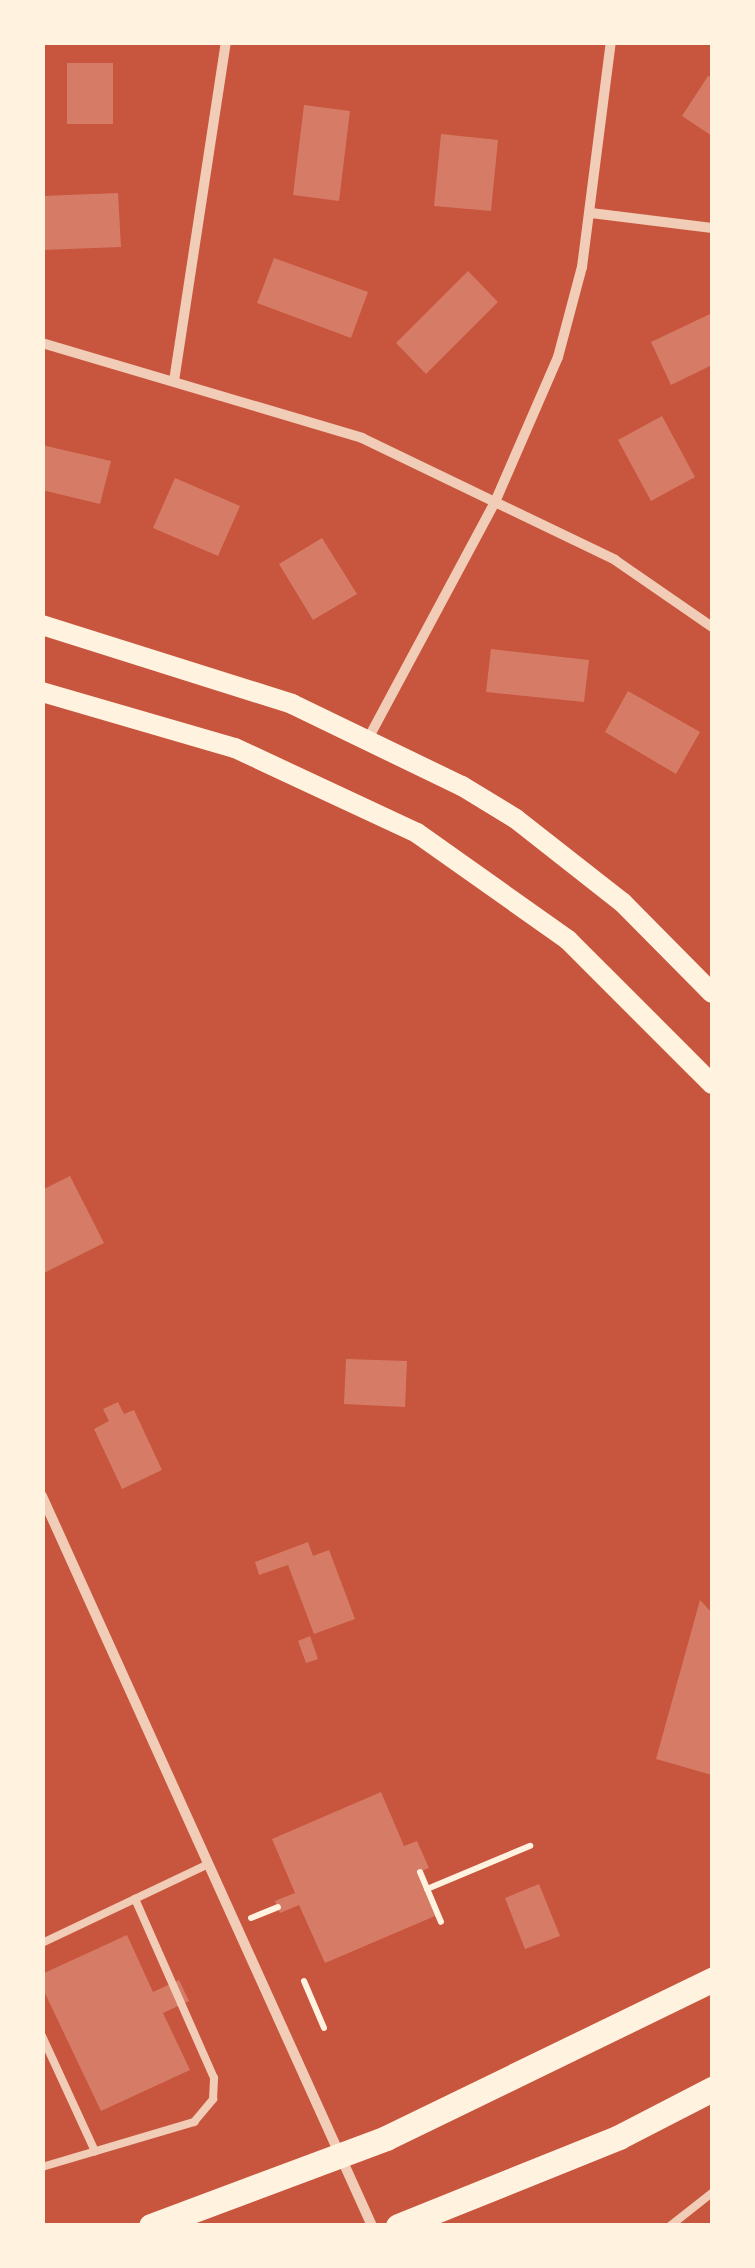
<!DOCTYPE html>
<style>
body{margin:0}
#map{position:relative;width:755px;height:2268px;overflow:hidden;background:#c8553d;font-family:Arial,sans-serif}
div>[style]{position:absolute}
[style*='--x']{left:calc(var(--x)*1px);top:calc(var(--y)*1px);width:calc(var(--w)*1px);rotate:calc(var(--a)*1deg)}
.building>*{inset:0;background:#d67c66}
.path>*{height:6px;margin:-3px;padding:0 3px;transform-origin:3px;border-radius:3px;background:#fff3e0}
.service>*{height:8px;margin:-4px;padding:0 4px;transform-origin:4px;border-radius:4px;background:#f1ccb7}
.minor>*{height:10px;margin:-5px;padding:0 5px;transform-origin:5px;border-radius:5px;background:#f1ccb7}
.secondary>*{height:20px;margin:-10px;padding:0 10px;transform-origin:10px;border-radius:10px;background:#fff3e0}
.primary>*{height:25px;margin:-12.5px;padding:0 12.5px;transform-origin:12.5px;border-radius:12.5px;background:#fff3e0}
span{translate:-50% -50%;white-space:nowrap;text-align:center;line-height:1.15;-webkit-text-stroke:8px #fff3e0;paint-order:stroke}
.frame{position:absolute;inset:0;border:45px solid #fff3e0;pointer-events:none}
</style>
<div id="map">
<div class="building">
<i style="clip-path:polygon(67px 63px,113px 63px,113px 124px,67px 124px)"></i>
<i style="clip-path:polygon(708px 76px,712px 78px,712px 136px,682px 116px)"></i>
<i style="clip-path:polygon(304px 105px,350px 111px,339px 201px,293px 195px)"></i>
<i style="clip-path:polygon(441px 134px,498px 140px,491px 211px,434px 206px)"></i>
<i style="clip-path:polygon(118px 193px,121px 247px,42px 250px,42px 196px)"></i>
<i style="clip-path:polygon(274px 258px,368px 292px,351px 338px,257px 303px)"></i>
<i style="clip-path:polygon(468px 271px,498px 302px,426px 374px,396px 343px)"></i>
<i style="clip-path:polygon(712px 313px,712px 365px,671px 385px,651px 342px)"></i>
<i style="clip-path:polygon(662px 416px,695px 477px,651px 501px,618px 440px)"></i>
<i style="clip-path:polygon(42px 445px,111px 461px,100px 504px,42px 490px)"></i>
<i style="clip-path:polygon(175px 478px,240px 506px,218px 556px,153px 528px)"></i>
<i style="clip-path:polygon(322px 538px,357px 594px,313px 620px,279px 564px)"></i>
<i style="clip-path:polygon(491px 649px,589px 660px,584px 702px,486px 692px)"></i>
<i style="clip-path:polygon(628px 691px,700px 732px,676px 774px,605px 732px)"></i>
<i style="clip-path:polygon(70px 1176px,104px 1243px,42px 1274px,42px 1190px)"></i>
<i style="clip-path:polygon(346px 1359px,407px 1361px,405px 1407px,344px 1404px)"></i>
<i style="clip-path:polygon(118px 1402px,124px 1414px,134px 1410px,162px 1470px,122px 1489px,94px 1429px,109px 1421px,103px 1409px)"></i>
<i style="clip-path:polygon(308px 1542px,313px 1556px,329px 1550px,355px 1619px,314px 1634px,288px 1565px,259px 1575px,255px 1562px)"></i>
<i style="clip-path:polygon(700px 1600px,712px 1613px,712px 1775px,656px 1759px)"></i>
<i style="clip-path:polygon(310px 1636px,318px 1659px,306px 1663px,298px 1641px)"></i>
<i style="clip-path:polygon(381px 1792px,404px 1846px,417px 1841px,429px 1868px,417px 1873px,435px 1916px,325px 1963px,299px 1905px,280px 1913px,275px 1901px,295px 1893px,272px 1839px)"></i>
<i style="clip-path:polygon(539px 1884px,560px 1936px,525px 1949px,505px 1898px)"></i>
<i style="clip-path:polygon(127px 1935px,153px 1992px,179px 1980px,189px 2001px,163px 2013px,190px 2070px,101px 2111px,42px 1987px,42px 1974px)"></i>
</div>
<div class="path">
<i style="--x:420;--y:1872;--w:54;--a:67.2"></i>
<i style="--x:427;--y:1889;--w:112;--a:-22.7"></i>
<i style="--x:251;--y:1918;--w:29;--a:-22"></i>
<i style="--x:304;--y:1981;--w:51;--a:66.9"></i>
</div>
<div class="service">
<i style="--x:42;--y:1943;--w:184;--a:-25.4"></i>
<i style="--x:42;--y:2036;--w:127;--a:65.3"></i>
<i style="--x:42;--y:2167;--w:159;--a:-16.5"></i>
<i style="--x:194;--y:2122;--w:30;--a:-50"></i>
<i style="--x:213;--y:2099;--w:21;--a:-87"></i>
<i style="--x:214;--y:2078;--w:196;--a:-113.8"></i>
<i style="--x:670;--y:2226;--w:53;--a:-38.2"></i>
</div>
<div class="minor">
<i style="--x:591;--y:213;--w:122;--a:7.1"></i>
<i style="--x:42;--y:343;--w:334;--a:16.5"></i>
<i style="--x:362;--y:438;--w:281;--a:25.7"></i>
<i style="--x:615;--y:560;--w:118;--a:34.6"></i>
<i style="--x:174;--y:381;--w:343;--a:-81.3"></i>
<i style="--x:369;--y:737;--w:267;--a:-61.8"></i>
<i style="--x:495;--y:502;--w:158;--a:-66.5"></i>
<i style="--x:558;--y:357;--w:93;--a:-75.1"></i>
<i style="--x:582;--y:267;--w:227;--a:-82.7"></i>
<i style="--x:42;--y:1496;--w:801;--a:65.67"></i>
</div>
<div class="secondary">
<i style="--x:42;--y:625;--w:262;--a:17.5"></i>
<i style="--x:292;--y:704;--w:189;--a:25.8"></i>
<i style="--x:462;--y:786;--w:63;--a:31.4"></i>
<i style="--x:516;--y:819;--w:135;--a:38.1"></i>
<i style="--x:622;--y:902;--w:128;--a:45.3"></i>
<i style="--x:42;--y:692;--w:201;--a:16.2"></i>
<i style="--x:235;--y:748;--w:201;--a:25"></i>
<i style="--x:417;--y:833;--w:185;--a:35.3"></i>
<i style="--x:568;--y:940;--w:204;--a:45"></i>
</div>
<div class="primary">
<i style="--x:151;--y:2226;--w:251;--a:-20.5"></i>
<i style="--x:386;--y:2138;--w:362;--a:-25.9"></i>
<i style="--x:398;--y:2226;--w:238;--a:-21.9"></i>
<i style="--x:619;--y:2137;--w:105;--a:-27.3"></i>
</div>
<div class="frame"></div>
</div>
